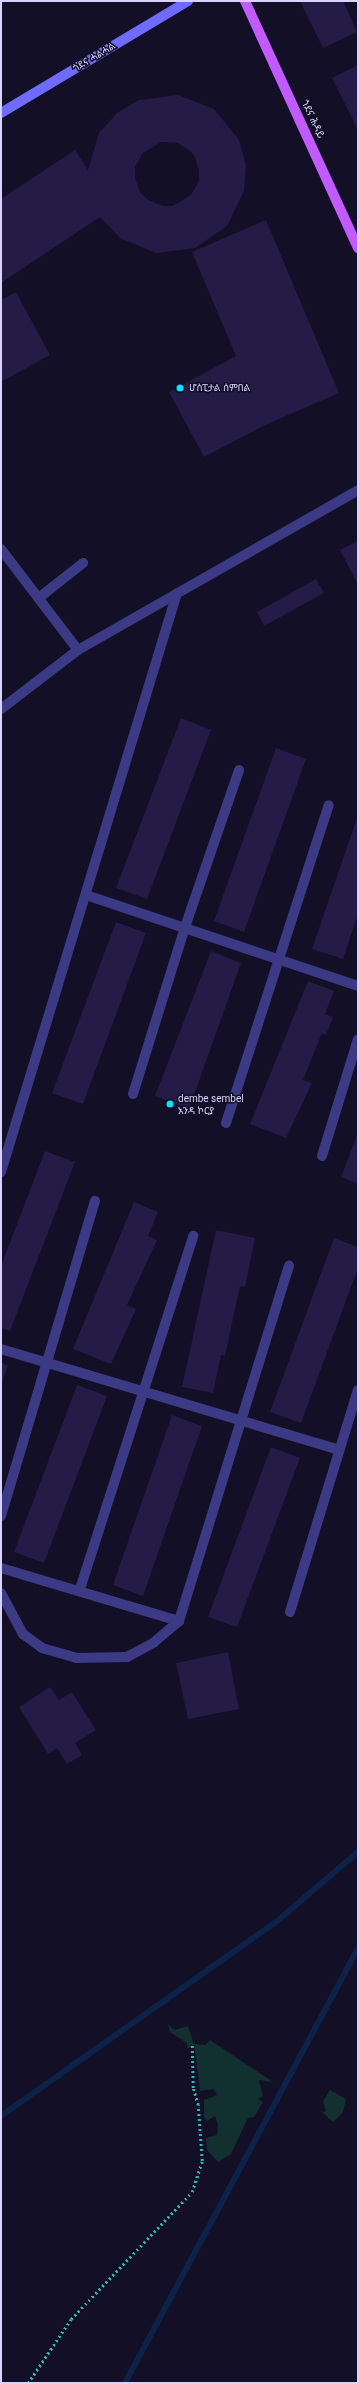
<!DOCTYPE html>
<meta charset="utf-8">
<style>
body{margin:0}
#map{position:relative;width:359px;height:2384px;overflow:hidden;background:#130f26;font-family:Roboto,"Noto Sans Ethiopic",sans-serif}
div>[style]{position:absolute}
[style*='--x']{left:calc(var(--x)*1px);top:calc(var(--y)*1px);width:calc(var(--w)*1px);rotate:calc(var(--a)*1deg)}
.green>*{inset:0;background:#12302f}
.stream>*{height:5.5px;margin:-2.75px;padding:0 2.75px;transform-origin:2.75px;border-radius:2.75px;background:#0c2248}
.building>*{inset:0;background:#241b47}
.path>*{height:2.5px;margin-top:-1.25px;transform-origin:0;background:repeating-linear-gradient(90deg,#2fb8b0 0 2px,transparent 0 5px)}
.lane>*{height:10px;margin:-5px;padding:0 5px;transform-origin:5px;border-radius:5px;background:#3d3a85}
.street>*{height:10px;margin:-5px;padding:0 5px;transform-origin:5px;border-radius:5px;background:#3d3a85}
.secondary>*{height:10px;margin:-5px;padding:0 5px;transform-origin:5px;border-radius:5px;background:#6f6bff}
.primary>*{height:10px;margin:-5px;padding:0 5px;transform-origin:5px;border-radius:5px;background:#c25bff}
.dots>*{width:11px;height:11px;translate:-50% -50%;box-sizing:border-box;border:2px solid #130f26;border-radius:50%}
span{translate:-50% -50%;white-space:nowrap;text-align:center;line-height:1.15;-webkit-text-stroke:3px #130f26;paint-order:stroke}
.street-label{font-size:10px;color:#d9d4ff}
.poi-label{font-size:10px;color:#d9d4ff}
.left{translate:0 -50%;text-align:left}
.frame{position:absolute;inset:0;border:2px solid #d9d4ff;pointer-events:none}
</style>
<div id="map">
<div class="green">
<i style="clip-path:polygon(168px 2024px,174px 2030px,188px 2026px,194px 2044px,205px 2045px,210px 2040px,273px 2082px,259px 2080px,263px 2096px,258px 2099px,263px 2102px,254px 2117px,248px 2118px,231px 2154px,218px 2162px,207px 2150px,206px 2138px,217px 2135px,218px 2124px,215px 2116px,207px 2121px,204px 2117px,204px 2100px,217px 2095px,214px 2089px,200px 2091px,194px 2044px,187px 2049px,187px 2043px,170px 2032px)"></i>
<i style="clip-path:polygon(330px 2090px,346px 2099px,343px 2112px,333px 2122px,322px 2112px,326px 2111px,323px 2101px)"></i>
</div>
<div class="stream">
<i style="--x:1;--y:2116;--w:335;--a:-35.2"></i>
<i style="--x:275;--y:1923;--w:109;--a:-40.5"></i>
<i style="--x:125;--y:2383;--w:493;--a:-61.8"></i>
</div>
<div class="building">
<i style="clip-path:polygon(300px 1px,343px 1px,357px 32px,323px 48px)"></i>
<i style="clip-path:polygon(358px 65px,358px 130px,332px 78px)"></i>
<i style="clip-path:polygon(evenodd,178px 95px,214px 109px,239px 140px,246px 165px,244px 191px,227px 226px,195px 248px,156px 253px,120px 238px,100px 217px,1px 283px,1px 199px,75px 150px,88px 170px,99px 133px,117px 113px,139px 100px,178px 95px,161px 142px,177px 143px,186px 148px,194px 155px,199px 170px,199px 181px,191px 195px,173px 206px,163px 206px,148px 200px,140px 192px,135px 178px,135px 167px,143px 153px,161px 142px)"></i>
<i style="clip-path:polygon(266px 220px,339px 393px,265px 425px,204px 457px,169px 392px,236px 356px,192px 252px)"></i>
<i style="clip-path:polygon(16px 292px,50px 355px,1px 382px,1px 300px)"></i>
<i style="clip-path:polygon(358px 541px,358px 585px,340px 550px)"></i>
<i style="clip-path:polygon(316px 579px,324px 593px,264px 626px,257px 612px)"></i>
<i style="clip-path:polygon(181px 718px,211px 730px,147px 899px,116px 888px)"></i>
<i style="clip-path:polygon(276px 748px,306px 759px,244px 932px,214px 921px)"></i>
<i style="clip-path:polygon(358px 815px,358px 914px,343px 959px,312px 949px)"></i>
<i style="clip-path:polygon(116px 922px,146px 933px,83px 1104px,52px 1093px)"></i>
<i style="clip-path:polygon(211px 951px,241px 963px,189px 1109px,155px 1096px)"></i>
<i style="clip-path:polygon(308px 981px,334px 991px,325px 1014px,333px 1017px,326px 1035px,322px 1033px,303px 1080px,312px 1083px,286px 1138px,250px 1124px)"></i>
<i style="clip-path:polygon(358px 1133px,358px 1184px,341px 1177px)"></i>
<i style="clip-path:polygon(45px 1151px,75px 1162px,10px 1331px,1px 1328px,1px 1266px)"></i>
<i style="clip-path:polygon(134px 1202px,158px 1212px,148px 1236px,157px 1240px,127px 1305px,136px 1309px,111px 1364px,73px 1349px)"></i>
<i style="clip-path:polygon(216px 1230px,255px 1238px,245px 1287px,240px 1286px,225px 1356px,221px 1355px,213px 1393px,182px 1387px)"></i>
<i style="clip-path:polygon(334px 1238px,358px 1247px,358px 1268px,301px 1423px,270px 1412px)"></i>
<i style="clip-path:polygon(1px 1363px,8px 1365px,1px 1386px)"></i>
<i style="clip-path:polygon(77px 1385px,107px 1396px,44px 1563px,14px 1552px)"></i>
<i style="clip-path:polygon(172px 1415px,202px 1426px,143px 1596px,113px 1585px)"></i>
<i style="clip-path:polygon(271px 1447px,300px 1458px,237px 1627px,208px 1617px)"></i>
<i style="clip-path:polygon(228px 1652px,239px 1709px,188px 1719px,176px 1663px)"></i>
<i style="clip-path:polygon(50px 1687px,59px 1700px,72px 1692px,96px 1730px,75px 1743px,82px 1755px,67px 1764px,57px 1748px,48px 1754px,19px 1707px)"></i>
</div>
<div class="path">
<i style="--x:28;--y:2383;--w:77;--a:-56.1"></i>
<i style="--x:71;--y:2319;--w:175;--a:-46.4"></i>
<i style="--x:192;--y:2192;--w:33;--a:-72"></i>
<i style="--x:202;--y:2161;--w:56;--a:-94.1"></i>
<i style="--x:198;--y:2105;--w:18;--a:-106"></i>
<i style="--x:193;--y:2088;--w:43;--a:-91.3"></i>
</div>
<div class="lane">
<i style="--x:40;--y:597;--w:55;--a:-38.3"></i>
</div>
<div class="street">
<i style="--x:1;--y:549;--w:127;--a:52.7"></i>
<i style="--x:1;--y:709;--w:97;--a:-37.5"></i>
<i style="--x:78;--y:650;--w:322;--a:-29.7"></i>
<i style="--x:86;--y:895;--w:287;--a:18.5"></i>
<i style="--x:133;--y:1094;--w:175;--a:-72.7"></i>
<i style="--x:185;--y:927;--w:166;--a:-71"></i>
<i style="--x:226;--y:1123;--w:334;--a:-72.1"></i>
<i style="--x:322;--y:1156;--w:122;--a:-72.9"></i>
<i style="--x:1;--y:1172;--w:605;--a:-73.09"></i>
<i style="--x:1;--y:1349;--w:353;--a:16.6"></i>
<i style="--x:1;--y:1516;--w:329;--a:-73.4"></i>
<i style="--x:1;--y:1568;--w:186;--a:16.6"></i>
<i style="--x:80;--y:1589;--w:371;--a:-72.2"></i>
<i style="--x:1;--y:1593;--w:47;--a:61.8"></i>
<i style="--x:23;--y:1634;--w:24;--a:36"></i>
<i style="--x:42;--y:1648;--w:35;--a:16"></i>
<i style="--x:76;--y:1658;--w:51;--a:-1.1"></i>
<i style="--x:127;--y:1657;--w:30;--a:-28"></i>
<i style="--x:153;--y:1643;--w:34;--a:-40"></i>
<i style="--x:179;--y:1621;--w:372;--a:-72.8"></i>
<i style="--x:290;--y:1612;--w:232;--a:-73"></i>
</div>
<div class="secondary">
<i style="--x:1;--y:113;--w:218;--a:-30.9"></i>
</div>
<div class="primary">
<i style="--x:245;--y:1;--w:272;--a:65.4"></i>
</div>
<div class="dots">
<i style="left:180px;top:388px;background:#00e5ff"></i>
<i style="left:170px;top:1104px;background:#00e5ff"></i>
</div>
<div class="street-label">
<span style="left:94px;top:57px;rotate:-31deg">ጎደና ሓልሓል</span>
<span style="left:313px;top:119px;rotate:65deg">ጎደና ሕዳይ</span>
</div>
<div class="poi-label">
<span class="left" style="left:189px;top:388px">ሆስፒታል ሰምበል</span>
<span class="left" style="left:178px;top:1104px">dembe sembel<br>አንዳ ኮርያ</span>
</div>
<div class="frame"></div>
</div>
